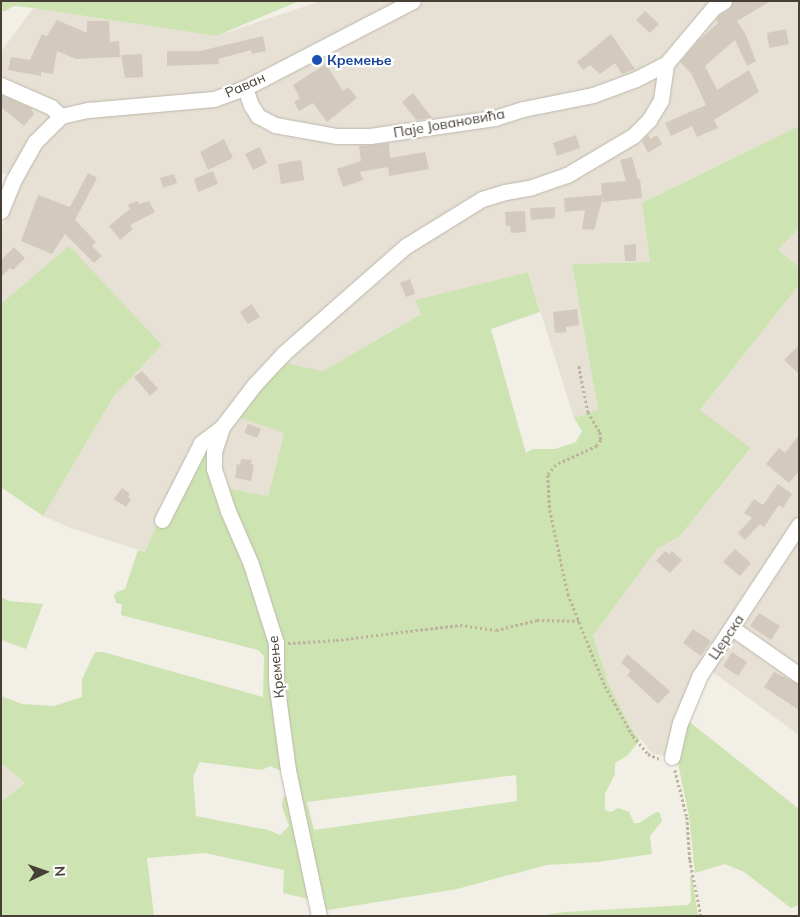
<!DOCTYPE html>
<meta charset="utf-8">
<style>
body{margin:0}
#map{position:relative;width:800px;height:917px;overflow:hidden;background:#f2efe7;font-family:Mulish,sans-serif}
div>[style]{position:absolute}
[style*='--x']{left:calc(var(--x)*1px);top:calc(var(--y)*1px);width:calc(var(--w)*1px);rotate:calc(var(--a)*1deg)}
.residential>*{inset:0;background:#e6e0d5}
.green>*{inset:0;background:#cde4b2}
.building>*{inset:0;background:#d3cabd}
.path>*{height:2.5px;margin-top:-1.25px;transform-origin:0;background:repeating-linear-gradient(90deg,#beb29c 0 2.5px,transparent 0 5px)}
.roads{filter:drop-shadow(0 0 1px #bdb6aa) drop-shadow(0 0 1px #bdb6aa)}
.minor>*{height:15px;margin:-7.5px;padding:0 7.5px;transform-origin:7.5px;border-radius:7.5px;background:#fff}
.dots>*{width:14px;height:14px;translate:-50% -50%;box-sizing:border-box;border:2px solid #fff;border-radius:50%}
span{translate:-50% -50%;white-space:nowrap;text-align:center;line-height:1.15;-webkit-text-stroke:4.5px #fff;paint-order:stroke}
.transit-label{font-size:14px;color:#164399;font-weight:700}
.left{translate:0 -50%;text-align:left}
.street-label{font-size:14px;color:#453f36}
.frame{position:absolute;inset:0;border:2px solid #453f36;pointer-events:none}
.north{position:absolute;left:20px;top:847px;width:50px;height:50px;-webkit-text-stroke:4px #fff;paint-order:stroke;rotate:87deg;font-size:14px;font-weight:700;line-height:20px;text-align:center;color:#453f36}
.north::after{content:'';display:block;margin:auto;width:18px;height:22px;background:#453f36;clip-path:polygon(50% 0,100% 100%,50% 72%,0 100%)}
</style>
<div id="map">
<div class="residential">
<i style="clip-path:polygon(321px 1px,799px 1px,799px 126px,642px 203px,650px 262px,572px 264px,598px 411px,574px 418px,528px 272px,415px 300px,422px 313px,323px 371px,234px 416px,284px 433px,268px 496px,222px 487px,145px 552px,71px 528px,43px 516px,114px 396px,162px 345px,1px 304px,1px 228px,22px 176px,1px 173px,1px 52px,33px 8px,216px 36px)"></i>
<i style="clip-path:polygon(799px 228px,799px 267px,778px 250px)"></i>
<i style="clip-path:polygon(799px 285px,799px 735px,710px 670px,667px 757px,652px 753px,630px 726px,608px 682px,593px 636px,657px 549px,679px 537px,751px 449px,700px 410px)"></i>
<i style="clip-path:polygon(1px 763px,25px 783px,1px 802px)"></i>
</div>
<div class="green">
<i style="clip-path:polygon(1px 1px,299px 1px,216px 36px,33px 8px,14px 6px,5px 11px,1px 11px)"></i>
<i style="clip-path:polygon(evenodd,799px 126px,799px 228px,778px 250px,799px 267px,799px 285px,700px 410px,751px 448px,679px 537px,657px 549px,593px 636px,608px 682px,630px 726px,640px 740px,628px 755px,615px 763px,615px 774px,605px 794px,605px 810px,611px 812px,618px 808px,629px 812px,634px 823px,639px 823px,656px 812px,660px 813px,662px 821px,650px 836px,652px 854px,598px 862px,547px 865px,457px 889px,322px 911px,299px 807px,278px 642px,222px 487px,268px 496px,284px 433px,234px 416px,280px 362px,323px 371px,421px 314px,415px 300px,528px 272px,540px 312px,491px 329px,526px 453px,533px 449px,555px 449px,576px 442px,582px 431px,574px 418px,598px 410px,572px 264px,650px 262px,642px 203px,799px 126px,516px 775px,517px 801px,314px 830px,307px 802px,516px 775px)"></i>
<i style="clip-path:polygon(69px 246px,162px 345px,114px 396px,43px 516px,1px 487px,1px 304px)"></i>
<i style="clip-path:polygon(204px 444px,213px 447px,274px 643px,281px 771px,270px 766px,262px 770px,200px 762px,193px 777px,196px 816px,268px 830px,280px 835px,289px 826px,282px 807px,283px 797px,289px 795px,312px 900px,283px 893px,284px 870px,205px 853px,147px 858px,154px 916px,1px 916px,1px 802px,25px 783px,1px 763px,1px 696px,22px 704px,54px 706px,82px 697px,82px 679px,95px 652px,103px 652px,263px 697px,264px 656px,258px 650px,121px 615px,122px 604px,116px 603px,114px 596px,117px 592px,125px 589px,138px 550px,145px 552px,158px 522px)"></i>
<i style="clip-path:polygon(1px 597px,9px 601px,43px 604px,26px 649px,1px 640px)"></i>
<i style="clip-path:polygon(686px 719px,799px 809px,799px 905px,791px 908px,744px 872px,725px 864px,695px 873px,689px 817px,677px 758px)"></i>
<i style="clip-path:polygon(690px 877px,692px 877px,698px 916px,541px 916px,564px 912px,688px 905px,691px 901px)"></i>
</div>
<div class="building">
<i style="clip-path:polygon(733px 1px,771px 1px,737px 21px,745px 33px,756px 61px,747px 66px,735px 40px,705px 66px,717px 90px,749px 70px,759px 92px,714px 120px,718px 128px,697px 137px,692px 126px,671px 136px,665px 123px,706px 105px,691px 73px,680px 62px,698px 41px,718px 23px,716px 20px,718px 17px,729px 9px)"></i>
<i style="clip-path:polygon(645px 11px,659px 24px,650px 33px,636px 20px)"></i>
<i style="clip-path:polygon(57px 20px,87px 33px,87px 21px,109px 21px,110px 42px,119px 41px,120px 57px,76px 59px,57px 51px,53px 74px,41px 72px,41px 76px,8px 70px,11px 57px,30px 60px,42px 34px,47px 36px)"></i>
<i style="clip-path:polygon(786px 29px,789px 44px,769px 48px,767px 33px)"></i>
<i style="clip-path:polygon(611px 34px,635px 69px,622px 74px,615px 63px,600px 74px,590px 65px,583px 70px,577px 62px)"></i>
<i style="clip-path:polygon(263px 36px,266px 51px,252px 54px,251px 50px,218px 59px,219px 64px,167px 66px,167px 51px,200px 51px)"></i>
<i style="clip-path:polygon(142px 54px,143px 77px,125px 78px,121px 55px)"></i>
<i style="clip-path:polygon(326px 64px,343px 91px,348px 87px,357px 98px,327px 122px,313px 103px,299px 111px,294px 102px,300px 98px,293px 85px)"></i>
<i style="clip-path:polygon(413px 93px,432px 118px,416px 120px,402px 102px)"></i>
<i style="clip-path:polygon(1px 95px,31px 108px,34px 114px,24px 126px,1px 107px)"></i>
<i style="clip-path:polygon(576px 135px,580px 148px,557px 156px,553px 143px)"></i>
<i style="clip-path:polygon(648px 135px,650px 139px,657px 135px,662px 144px,648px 153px,642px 141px)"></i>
<i style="clip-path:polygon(224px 139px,233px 158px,208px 170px,200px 152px)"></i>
<i style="clip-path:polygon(389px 143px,390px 158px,425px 152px,429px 169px,389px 176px,388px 167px,360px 172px,363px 180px,343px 187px,337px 169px,361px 161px,359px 146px)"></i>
<i style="clip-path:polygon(260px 147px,267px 163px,253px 170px,245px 154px)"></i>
<i style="clip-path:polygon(632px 157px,638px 180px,640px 179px,642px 198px,603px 202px,603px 197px,594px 230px,582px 229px,585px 210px,565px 212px,564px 198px,602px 195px,601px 183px,626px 181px,620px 160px)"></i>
<i style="clip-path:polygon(301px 160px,304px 180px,281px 184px,278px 164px)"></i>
<i style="clip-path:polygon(213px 171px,218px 184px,198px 192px,194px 179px)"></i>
<i style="clip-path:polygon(88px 173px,97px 178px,75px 220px,96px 242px,92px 246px,102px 256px,94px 263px,65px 234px,52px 254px,21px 241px,38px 195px,70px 207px)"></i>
<i style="clip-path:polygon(174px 174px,177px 183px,163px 188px,160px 178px)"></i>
<i style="clip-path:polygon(137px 201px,139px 204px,149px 201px,155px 212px,130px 225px,133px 229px,120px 240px,109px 226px,130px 209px,128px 205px)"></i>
<i style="clip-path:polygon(555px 207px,555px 218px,531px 220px,530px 208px)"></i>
<i style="clip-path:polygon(525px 211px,526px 232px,511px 233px,510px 226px,506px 226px,505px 212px)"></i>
<i style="clip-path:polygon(636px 244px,636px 261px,625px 261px,624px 245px)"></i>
<i style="clip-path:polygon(14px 247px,25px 258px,13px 270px,10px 268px,1px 277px,1px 260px)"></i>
<i style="clip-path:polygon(410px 279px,415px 294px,406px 297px,400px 283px)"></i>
<i style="clip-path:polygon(252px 304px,260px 317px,248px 324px,240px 312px)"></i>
<i style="clip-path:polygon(577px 309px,579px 325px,566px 327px,566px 332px,555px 333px,553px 312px)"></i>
<i style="clip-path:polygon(799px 345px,799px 374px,784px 360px)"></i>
<i style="clip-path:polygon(142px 371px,158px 389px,150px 396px,134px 377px)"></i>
<i style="clip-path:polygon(248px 424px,261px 429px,257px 438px,244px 433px)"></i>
<i style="clip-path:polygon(799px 435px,799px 471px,789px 483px,766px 464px,779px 448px,785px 453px)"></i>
<i style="clip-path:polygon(241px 459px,252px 460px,251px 464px,254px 465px,251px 481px,235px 478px,237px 464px,240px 465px)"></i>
<i style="clip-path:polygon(778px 484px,792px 494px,783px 508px,779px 505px,764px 527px,760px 524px,745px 540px,738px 533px,752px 518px,744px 513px,754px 499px,763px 505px)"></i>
<i style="clip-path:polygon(122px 488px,130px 494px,128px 497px,131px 499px,126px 507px,114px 499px)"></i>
<i style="clip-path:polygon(735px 549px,751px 563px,740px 576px,723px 562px)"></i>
<i style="clip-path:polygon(665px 551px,669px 554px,672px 551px,682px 560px,670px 573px,656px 561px)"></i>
<i style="clip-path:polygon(759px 613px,780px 626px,771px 640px,750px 626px)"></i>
<i style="clip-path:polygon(693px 629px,711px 641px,701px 656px,683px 643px)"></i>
<i style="clip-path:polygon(732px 652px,747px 662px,738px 676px,723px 666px)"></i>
<i style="clip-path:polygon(627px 654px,670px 691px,658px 704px,627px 675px,631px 671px,621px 663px)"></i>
<i style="clip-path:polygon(774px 672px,799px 684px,799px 710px,764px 687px)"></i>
</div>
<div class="path">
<i style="--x:579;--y:366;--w:47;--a:78.9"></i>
<i style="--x:588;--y:412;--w:23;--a:59"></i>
<i style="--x:600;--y:432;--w:8;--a:83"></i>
<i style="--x:601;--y:440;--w:7;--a:124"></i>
<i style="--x:597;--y:446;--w:45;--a:155.1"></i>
<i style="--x:556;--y:465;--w:13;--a:129"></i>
<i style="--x:548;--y:475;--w:35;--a:87"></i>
<i style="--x:550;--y:510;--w:86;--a:77.9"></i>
<i style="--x:568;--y:594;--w:99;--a:68.1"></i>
<i style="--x:605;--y:686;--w:57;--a:60.8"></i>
<i style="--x:633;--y:736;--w:23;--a:50"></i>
<i style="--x:648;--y:754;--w:12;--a:24"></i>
<i style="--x:288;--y:643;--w:48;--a:-3.6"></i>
<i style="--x:336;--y:640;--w:125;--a:-6.9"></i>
<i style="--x:460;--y:625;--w:36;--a:8"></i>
<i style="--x:496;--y:630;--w:42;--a:-13.7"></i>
<i style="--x:537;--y:620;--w:42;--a:1.4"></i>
<i style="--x:675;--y:770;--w:49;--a:75.7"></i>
<i style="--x:687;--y:817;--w:43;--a:86"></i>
<i style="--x:690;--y:860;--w:57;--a:78.9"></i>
</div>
<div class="roads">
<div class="minor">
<i style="--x:1;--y:85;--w:55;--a:23.7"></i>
<i style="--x:51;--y:107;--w:13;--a:42"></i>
<i style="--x:245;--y:88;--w:18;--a:71"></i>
<i style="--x:251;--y:105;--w:13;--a:58"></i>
<i style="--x:258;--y:116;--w:19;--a:28"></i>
<i style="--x:275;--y:125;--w:63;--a:10.1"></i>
<i style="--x:337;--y:136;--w:33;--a:0"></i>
<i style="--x:370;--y:136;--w:126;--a:-8.2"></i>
<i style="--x:495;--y:118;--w:29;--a:-18"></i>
<i style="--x:523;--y:109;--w:71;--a:-11.3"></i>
<i style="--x:593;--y:95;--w:46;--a:-20.4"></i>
<i style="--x:636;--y:79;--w:34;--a:-27"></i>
<i style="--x:1;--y:211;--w:32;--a:-68"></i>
<i style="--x:13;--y:181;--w:45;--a:-60.6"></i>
<i style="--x:35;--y:142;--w:37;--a:-45"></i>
<i style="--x:61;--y:116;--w:28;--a:-13"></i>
<i style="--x:88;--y:110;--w:126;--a:-5"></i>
<i style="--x:214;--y:99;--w:33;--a:-20"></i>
<i style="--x:245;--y:88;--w:189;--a:-27.4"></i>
<i style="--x:162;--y:520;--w:86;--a:-63.1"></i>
<i style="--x:201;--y:443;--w:26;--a:-37"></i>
<i style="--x:732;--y:628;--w:82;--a:35"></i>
<i style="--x:672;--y:757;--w:35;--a:-77"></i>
<i style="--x:680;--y:723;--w:52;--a:-67.4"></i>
<i style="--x:700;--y:675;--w:180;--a:-56.6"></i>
<i style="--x:319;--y:916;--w:149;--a:-102"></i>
<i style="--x:288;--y:770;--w:90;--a:-97.7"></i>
<i style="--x:276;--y:681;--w:38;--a:-90"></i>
<i style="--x:276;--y:643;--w:83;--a:-107.6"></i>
<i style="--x:251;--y:564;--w:58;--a:-113.5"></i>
<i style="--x:228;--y:511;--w:44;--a:-108.4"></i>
<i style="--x:214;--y:469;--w:17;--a:-90"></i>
<i style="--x:214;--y:452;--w:26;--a:-72"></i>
<i style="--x:222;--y:427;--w:54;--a:-52.5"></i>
<i style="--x:255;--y:384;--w:42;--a:-46.9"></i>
<i style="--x:284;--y:353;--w:162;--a:-41.3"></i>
<i style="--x:406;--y:246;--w:89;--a:-31.7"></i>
<i style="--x:482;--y:199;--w:24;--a:-17"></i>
<i style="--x:505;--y:192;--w:27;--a:-10"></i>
<i style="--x:532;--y:187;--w:37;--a:-19"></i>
<i style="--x:567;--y:175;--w:77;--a:-30.6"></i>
<i style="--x:633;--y:136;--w:23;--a:-45"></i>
<i style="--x:649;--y:120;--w:23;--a:-59"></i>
<i style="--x:661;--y:100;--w:36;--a:-82"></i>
<i style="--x:666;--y:64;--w:73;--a:-50"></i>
<i style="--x:713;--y:8;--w:13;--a:-32"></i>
</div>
</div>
<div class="dots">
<i style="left:317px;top:60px;background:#1a4fb4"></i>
</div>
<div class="transit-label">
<span class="left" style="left:327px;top:60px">Кремење</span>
</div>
<div class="street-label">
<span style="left:245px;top:85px;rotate:-24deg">Раван</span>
<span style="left:449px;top:123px;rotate:-10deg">Паје Јовановића</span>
<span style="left:726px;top:637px;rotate:-56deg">Церска</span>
<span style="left:276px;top:667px;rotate:-96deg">Кремење</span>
</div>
<div class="frame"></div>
<div class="north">N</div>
</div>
